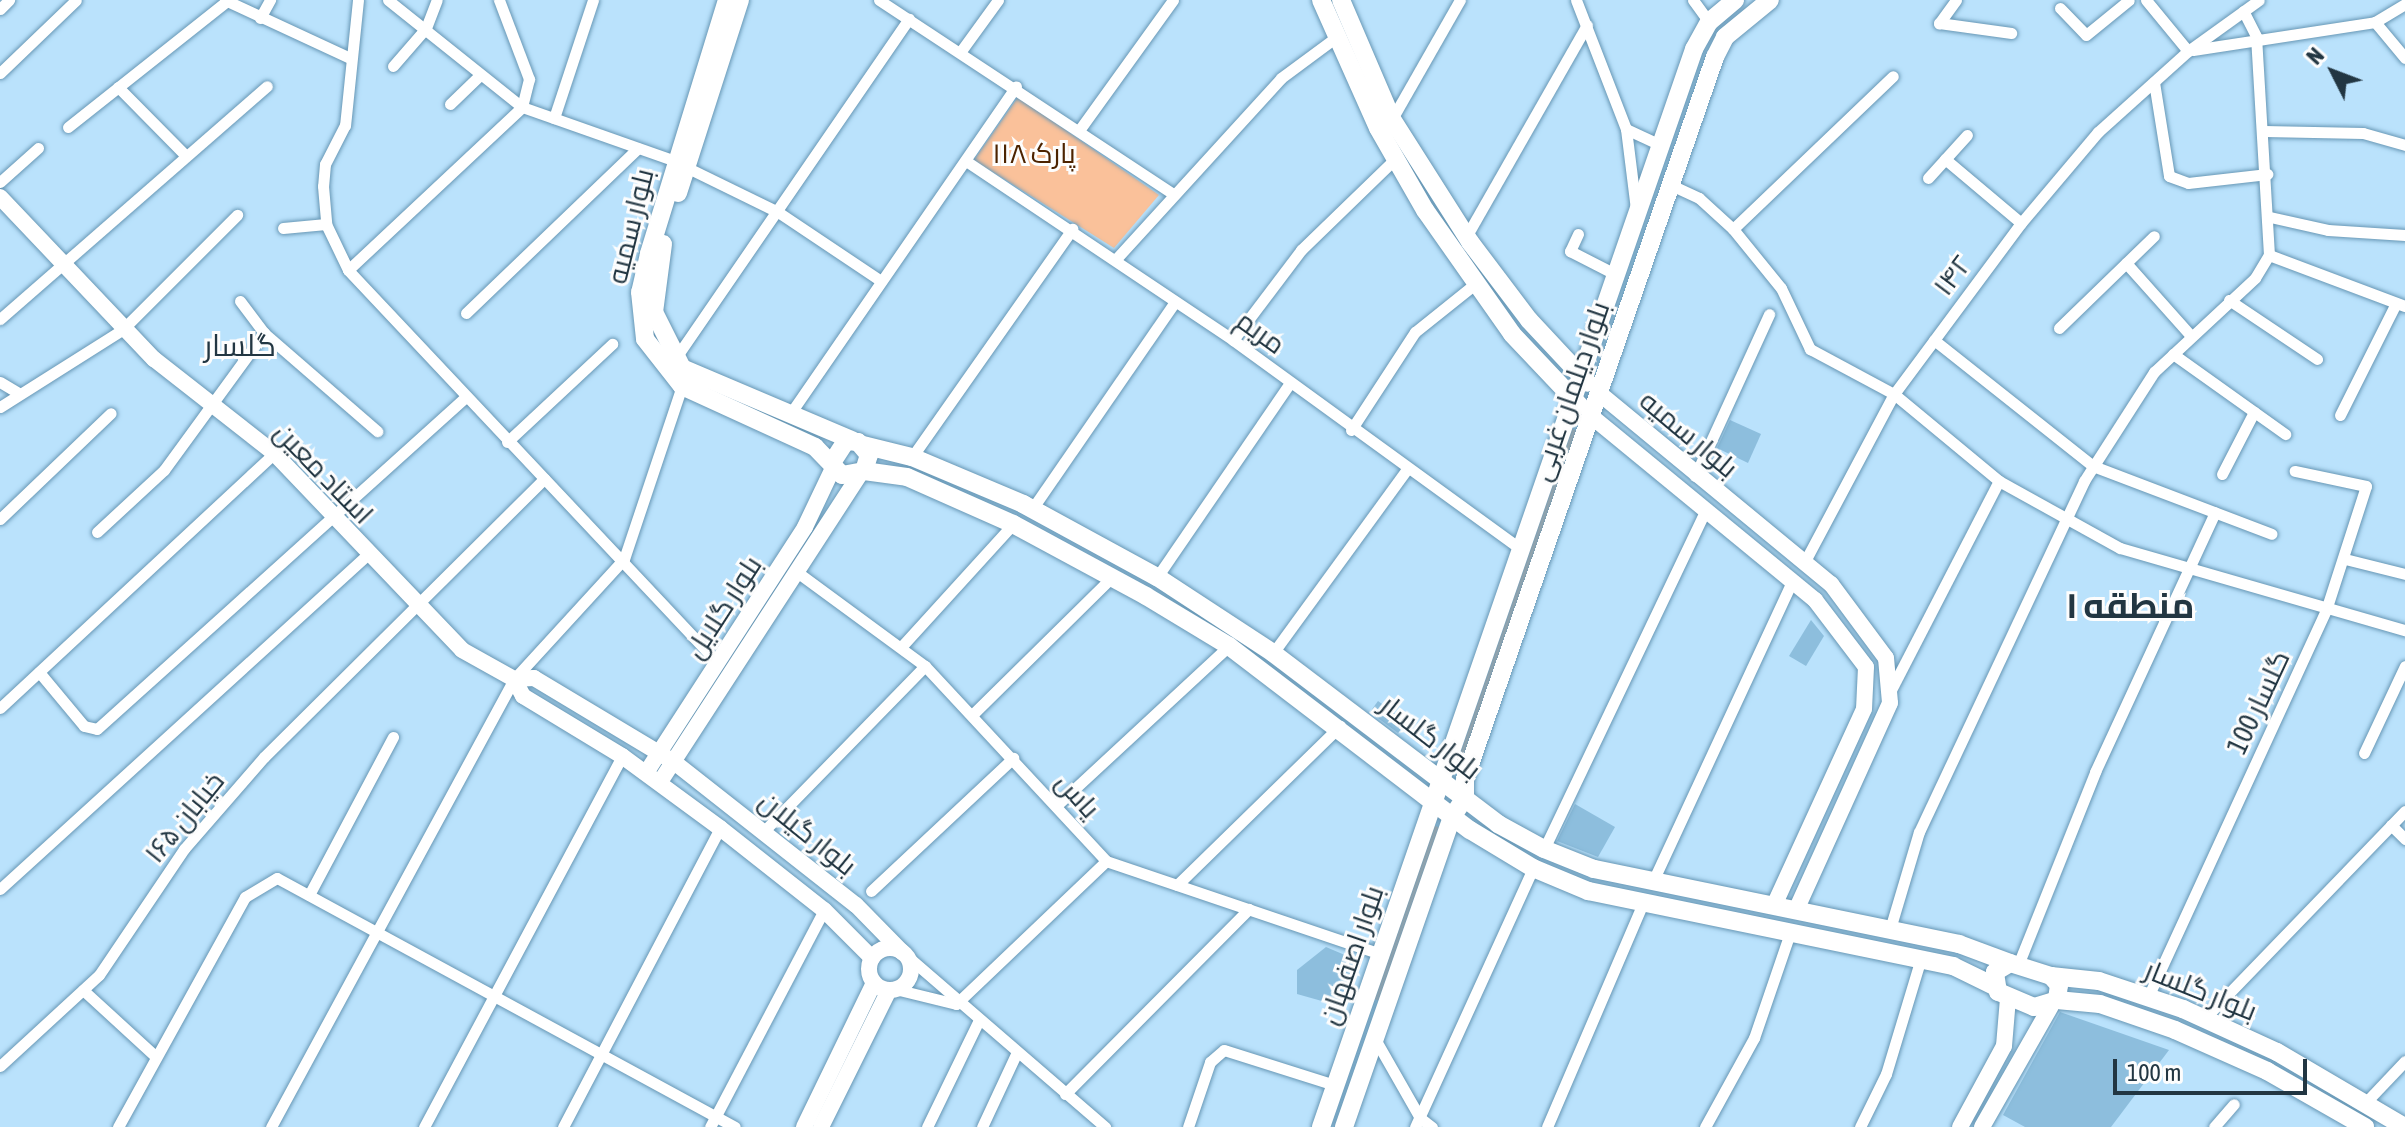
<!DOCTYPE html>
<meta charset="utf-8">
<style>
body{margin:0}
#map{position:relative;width:2405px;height:1127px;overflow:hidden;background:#bae2fc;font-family:"Asap Condensed",Cairo,sans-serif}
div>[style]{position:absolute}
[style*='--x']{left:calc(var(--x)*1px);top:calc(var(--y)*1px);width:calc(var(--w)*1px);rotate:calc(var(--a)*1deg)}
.green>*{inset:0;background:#fac19a}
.building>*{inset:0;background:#8dbedd}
.roads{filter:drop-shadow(0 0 2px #6797b5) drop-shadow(0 0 2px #6797b5)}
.street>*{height:11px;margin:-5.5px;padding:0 5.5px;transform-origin:5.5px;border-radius:5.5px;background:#fff}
.secondary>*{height:16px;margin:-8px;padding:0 8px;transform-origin:8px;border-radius:8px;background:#fff}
.secondary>.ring{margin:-8px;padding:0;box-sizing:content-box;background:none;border:16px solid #fff;border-radius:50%}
.primary>*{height:18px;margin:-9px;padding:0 9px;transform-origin:9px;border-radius:9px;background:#fff}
span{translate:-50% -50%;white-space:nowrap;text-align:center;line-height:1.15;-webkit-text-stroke:6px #fdfdfd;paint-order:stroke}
.park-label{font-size:28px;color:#4c2300}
.street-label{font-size:28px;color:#223642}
.neighbourhood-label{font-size:30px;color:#223642}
.district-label{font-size:36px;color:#223642;font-weight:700}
.north{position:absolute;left:2293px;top:32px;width:80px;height:80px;-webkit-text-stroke:6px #fdfdfd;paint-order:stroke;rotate:312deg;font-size:22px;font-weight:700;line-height:32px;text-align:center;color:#223642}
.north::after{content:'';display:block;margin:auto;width:28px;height:36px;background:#223642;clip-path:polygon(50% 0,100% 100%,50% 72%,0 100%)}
.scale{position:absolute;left:2113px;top:1059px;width:194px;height:36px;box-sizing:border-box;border:4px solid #223642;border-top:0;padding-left:10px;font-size:24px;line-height:28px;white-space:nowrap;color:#223642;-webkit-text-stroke:6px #fdfdfd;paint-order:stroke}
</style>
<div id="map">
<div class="green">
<i style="clip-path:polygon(1018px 97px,1159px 195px,1114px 248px,974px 160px)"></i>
<i style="clip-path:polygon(1572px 429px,1578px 431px,1462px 767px,1455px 768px)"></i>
<i style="clip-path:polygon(1432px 825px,1441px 828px,1383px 1002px,1368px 997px)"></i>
</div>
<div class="building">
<i style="clip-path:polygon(1730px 420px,1761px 434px,1748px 463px,1717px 448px)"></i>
<i style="clip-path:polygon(1811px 620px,1824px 636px,1806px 666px,1789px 656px)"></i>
<i style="clip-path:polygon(1378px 701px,1407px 722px,1398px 733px,1370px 712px)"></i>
<i style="clip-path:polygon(1575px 804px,1615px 827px,1598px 857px,1557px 841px)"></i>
<i style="clip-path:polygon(1326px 947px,1359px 961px,1343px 1007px,1297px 994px,1297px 970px)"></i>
<i style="clip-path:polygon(2060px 1012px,2169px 1050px,2111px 1127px,2025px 1127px,2003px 1115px)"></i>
</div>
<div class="roads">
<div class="street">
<i style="--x:225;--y:0;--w:136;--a:24.9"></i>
<i style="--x:358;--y:0;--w:126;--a:95.9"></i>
<i style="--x:345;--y:125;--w:44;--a:117.1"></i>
<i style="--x:325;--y:164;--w:22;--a:95"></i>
<i style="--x:323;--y:186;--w:38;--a:85"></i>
<i style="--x:326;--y:224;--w:51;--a:64.4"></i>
<i style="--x:348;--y:270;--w:538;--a:46.73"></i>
<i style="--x:388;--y:0;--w:171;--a:38.6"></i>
<i style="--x:522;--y:107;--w:162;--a:19.4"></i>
<i style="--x:879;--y:0;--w:352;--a:33.4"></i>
<i style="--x:1576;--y:0;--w:138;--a:68.8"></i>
<i style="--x:1626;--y:129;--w:81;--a:82.9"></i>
<i style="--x:1693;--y:0;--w:27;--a:54"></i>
<i style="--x:1956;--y:0;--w:29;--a:126"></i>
<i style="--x:1939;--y:23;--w:73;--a:7.9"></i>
<i style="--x:2146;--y:0;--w:66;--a:50.5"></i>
<i style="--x:2060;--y:8;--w:37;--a:46"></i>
<i style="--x:2086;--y:35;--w:55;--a:-39.1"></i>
<i style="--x:0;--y:9;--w:13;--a:-45"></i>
<i style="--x:260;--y:18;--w:21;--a:-61"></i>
<i style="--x:2375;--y:22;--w:47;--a:50.2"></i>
<i style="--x:2193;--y:50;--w:184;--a:-8.7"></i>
<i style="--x:2375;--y:22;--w:35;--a:-31"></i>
<i style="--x:961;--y:51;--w:63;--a:-54"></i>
<i style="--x:393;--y:66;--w:50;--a:-49"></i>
<i style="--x:426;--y:28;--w:30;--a:-69"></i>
<i style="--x:0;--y:73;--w:105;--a:-43.8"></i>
<i style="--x:2154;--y:82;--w:95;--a:80.9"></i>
<i style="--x:2169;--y:176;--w:20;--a:20"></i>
<i style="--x:2188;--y:183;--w:80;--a:-6.5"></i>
<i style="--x:118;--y:87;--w:94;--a:45.4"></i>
<i style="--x:450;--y:104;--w:40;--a:-44"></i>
<i style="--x:554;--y:118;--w:124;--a:-71.7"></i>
<i style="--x:1392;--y:119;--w:137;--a:-60.3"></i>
<i style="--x:68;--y:127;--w:203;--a:-38.4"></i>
<i style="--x:1080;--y:129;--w:159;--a:-54.2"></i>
<i style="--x:1626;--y:129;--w:38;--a:25"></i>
<i style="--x:2264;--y:131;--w:99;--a:1.2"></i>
<i style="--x:2363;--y:133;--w:44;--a:15.9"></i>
<i style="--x:1945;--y:159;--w:99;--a:40.1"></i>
<i style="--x:966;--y:161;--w:321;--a:33.8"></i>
<i style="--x:1233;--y:340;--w:356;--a:36"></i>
<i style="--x:686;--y:167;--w:102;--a:26.1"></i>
<i style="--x:778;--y:212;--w:124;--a:33.8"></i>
<i style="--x:1928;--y:178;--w:58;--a:-47.8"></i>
<i style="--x:0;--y:182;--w:51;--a:-41.8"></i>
<i style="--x:1671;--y:185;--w:31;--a:25"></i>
<i style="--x:1699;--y:198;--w:46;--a:42.4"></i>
<i style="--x:1733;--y:229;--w:76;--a:50.9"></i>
<i style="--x:1781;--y:288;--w:68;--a:64.6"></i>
<i style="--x:1810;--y:349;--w:95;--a:28.2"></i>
<i style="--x:1894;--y:394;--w:136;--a:39.6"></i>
<i style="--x:1999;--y:481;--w:138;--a:29"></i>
<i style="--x:2120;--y:548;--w:297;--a:16.1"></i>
<i style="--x:2270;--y:217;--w:59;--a:12.6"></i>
<i style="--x:2328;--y:230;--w:77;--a:3.7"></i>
<i style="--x:283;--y:228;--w:43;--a:-5.3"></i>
<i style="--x:1733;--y:229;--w:221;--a:-43.7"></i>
<i style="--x:1578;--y:234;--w:19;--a:115"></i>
<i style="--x:1570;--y:251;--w:51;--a:27.1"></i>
<i style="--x:1466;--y:237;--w:244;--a:-60.3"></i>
<i style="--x:2269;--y:255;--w:145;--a:20.6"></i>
<i style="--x:1116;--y:259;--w:245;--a:-47.6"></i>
<i style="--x:1281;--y:78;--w:67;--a:-36.5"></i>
<i style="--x:2126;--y:263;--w:98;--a:48.3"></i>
<i style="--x:348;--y:270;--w:238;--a:-43.1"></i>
<i style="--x:522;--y:107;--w:29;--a:-76"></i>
<i style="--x:529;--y:79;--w:85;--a:-110.8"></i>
<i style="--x:2229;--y:300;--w:106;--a:33.8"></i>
<i style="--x:240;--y:301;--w:40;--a:53"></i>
<i style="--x:264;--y:333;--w:150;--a:40.9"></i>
<i style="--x:466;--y:313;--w:238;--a:-43.8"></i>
<i style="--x:0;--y:319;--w:354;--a:-41.1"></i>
<i style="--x:2059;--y:328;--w:132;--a:-44.1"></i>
<i style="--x:1233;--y:340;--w:113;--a:-52.9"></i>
<i style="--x:1301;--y:250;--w:131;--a:-44.1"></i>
<i style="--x:1934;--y:340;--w:203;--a:38.4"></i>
<i style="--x:2093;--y:466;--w:191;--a:20.8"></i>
<i style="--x:2173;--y:354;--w:138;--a:35.5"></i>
<i style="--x:675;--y:359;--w:413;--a:-55.5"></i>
<i style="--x:0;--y:382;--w:21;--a:31"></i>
<i style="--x:0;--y:407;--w:144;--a:-32.3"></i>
<i style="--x:122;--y:330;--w:163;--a:-45"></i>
<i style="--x:790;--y:414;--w:398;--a:-55.4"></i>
<i style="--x:2340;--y:415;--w:125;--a:-63.4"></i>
<i style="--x:1351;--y:430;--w:117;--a:-56.9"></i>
<i style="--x:1415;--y:332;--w:77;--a:-38.7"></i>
<i style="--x:507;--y:442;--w:144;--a:-43"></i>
<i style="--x:912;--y:457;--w:279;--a:-54.9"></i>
<i style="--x:2222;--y:474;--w:70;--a:-62.7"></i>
<i style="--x:1695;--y:476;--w:178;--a:-65.4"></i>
<i style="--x:1032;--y:509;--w:252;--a:-55.4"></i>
<i style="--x:0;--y:519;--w:153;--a:-43.7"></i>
<i style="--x:97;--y:532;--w:91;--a:-42.8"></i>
<i style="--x:164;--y:470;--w:170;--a:-53.9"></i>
<i style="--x:2345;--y:559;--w:62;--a:14"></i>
<i style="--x:1804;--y:563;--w:191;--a:-62"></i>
<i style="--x:1894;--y:394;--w:213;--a:-53.4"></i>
<i style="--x:2021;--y:223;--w:119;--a:-49.8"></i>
<i style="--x:2098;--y:132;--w:121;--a:-42"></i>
<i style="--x:2188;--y:51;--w:87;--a:-35.7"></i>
<i style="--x:797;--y:572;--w:159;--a:36.3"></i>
<i style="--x:925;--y:666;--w:266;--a:47.1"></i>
<i style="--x:1106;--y:861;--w:290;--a:18.7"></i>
<i style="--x:1157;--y:577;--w:235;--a:-55.6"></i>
<i style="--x:902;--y:646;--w:165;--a:-47.7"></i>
<i style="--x:1273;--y:653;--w:228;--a:-53.9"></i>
<i style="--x:39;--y:672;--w:70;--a:50.2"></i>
<i style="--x:84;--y:726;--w:13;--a:13"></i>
<i style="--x:97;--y:729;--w:494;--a:-42"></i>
<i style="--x:1892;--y:688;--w:233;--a:-62.7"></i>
<i style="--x:0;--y:708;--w:374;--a:-42.9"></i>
<i style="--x:973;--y:714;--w:195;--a:-44.6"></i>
<i style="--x:2364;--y:753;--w:96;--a:-64.8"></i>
<i style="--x:1056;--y:806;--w:236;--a:-42.8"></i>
<i style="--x:2391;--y:825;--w:20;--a:45"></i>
<i style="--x:763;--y:832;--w:232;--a:-45.7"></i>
<i style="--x:1544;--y:849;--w:371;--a:-64.5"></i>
<i style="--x:1653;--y:881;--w:330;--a:-65.1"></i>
<i style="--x:1177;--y:885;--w:228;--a:-44.3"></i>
<i style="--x:0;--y:889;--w:496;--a:-42.3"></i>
<i style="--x:871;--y:891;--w:195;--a:-43.1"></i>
<i style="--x:309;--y:895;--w:179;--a:-62"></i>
<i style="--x:1890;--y:929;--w:101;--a:-73.4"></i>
<i style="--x:1919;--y:832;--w:388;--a:-64.8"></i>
<i style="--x:2084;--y:481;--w:130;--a:-57.3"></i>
<i style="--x:2154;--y:372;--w:138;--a:-42.9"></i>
<i style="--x:2255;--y:278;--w:27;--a:-59"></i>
<i style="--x:2269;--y:255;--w:219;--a:-93.4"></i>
<i style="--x:2256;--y:36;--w:28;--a:-117"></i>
<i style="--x:907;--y:956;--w:262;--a:40.8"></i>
<i style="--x:2018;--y:965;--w:208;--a:-68.2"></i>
<i style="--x:2095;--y:772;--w:286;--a:-65.2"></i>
<i style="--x:895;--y:989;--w:63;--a:13.8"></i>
<i style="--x:83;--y:990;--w:99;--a:42.5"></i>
<i style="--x:2148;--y:997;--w:426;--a:-65.3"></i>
<i style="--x:2326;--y:610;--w:130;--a:-72.1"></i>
<i style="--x:2366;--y:486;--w:73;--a:-168.1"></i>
<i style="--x:956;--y:1004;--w:207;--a:-43.6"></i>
<i style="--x:2204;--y:1019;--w:289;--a:-46"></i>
<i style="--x:1375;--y:1039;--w:91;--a:60.3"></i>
<i style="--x:1420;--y:1118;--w:15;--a:37"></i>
<i style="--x:0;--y:1066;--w:134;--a:-42.6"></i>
<i style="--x:99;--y:975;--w:152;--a:-56"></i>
<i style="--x:184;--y:849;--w:122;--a:-49"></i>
<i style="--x:264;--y:757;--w:395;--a:-44.8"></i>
<i style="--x:1065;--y:1094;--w:261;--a:-45.2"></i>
<i style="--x:2367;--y:1101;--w:55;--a:-46.5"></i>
<i style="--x:118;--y:1127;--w:263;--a:-61.1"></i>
<i style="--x:245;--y:897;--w:37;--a:-31"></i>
<i style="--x:277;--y:878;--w:521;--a:28.53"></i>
<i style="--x:271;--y:1127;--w:510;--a:-61.52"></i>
<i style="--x:514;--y:679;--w:163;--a:-47.5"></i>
<i style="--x:624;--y:559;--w:182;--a:-71.5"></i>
<i style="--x:424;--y:1127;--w:421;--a:-61.9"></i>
<i style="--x:563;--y:1127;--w:338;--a:-62.3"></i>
<i style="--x:710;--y:1127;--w:245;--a:-62.3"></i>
<i style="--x:927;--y:1127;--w:117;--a:-64.1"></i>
<i style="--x:982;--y:1127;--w:81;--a:-65"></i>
<i style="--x:1188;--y:1127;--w:69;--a:-71.3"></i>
<i style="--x:1210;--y:1062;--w:18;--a:-41"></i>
<i style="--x:1224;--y:1050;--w:116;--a:17.5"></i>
<i style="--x:1415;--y:1127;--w:285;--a:-65.5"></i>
<i style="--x:1547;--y:1127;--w:246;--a:-66.8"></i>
<i style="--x:1705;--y:1127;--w:102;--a:-61.2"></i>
<i style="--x:1754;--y:1038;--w:114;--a:-71.1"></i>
<i style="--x:1860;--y:1127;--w:59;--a:-63.9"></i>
<i style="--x:1886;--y:1074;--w:121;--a:-73.2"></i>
<i style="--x:2214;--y:1127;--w:30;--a:-49"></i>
</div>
<div class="secondary">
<i style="--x:0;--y:197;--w:224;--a:46.5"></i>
<i style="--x:154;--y:359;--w:152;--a:38.1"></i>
<i style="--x:274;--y:453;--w:272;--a:46.3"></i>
<i style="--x:462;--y:650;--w:60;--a:29.1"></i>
<i style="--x:514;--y:679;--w:20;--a:-3"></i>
<i style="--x:534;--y:678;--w:163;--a:31"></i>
<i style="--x:674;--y:762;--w:231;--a:38.2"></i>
<i style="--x:856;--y:905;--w:67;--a:45.6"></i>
<i style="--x:1599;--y:393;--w:301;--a:39.5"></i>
<i style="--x:1831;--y:584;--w:92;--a:53.4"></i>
<i style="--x:1886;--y:658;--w:45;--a:84.9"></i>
<i style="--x:1890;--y:703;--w:225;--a:114.4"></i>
<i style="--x:1591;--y:416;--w:290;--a:39.4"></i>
<i style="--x:1815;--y:600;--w:84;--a:52.7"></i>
<i style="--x:1866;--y:667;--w:42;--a:92.7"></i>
<i style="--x:1864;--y:709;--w:213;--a:114.6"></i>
<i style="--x:514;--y:679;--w:19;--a:62"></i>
<i style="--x:523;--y:696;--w:116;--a:31.2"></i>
<i style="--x:622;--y:756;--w:122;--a:36.3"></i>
<i style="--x:720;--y:828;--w:132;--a:38.3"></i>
<i style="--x:824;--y:910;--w:68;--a:45"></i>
<i style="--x:646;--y:773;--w:293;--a:-57.1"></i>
<i style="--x:805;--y:527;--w:68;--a:-64.6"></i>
<i style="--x:660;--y:782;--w:366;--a:-57"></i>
<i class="ring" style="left:869px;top:948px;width:26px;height:26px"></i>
<i style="--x:804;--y:1127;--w:160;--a:-64.1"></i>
<i style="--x:821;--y:1127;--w:153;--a:-63.6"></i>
<i style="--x:1960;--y:1127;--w:92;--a:-61.5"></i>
<i style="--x:2004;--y:1046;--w:48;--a:-85.2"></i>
<i style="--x:1982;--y:1127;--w:139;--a:-60.3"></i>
</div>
<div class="primary">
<i style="--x:727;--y:0;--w:266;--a:107.1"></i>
<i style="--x:649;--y:254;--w:39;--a:103"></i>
<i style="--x:640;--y:292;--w:47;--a:83.9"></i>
<i style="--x:645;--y:339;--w:60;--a:51.8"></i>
<i style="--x:682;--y:386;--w:146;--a:24.6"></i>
<i style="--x:815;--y:447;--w:39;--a:46"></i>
<i style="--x:842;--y:475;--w:22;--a:-10"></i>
<i style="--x:864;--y:471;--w:17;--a:-73"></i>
<i style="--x:869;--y:455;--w:17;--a:-130"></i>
<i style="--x:858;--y:442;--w:12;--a:-175"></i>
<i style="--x:846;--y:441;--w:24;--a:123"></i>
<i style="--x:1321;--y:0;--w:140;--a:66"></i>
<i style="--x:1378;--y:128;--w:95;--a:60.2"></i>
<i style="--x:1425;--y:210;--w:151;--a:54.9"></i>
<i style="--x:1512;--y:334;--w:99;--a:46.6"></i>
<i style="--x:1341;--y:0;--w:129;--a:66.8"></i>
<i style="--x:1392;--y:119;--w:146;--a:57.6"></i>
<i style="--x:1470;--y:242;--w:98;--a:52.9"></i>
<i style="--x:1529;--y:320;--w:86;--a:46.9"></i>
<i style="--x:678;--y:193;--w:203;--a:-72.2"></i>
<i style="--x:663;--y:244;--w:69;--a:97.5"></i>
<i style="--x:654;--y:312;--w:63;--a:63.4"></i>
<i style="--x:682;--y:368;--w:185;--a:23"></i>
<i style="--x:863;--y:445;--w:50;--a:13.8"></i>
<i style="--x:912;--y:457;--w:121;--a:22.9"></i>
<i style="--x:1023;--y:504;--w:153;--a:28.6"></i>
<i style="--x:1157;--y:577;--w:139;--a:33.2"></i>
<i style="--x:1273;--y:653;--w:283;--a:37.2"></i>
<i style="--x:1498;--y:824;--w:52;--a:28.5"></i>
<i style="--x:1544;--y:849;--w:54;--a:21.8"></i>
<i style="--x:1594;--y:869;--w:373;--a:11.6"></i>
<i style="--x:1959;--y:944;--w:54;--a:20.4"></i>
<i style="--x:864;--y:471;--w:43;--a:7.9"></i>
<i style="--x:907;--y:477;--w:116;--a:23.9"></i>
<i style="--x:1013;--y:524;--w:151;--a:28.4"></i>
<i style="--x:1146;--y:596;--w:97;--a:31.1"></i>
<i style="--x:1229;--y:646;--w:303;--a:37.4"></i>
<i style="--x:1470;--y:830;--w:74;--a:31.1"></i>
<i style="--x:1533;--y:868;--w:60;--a:22.7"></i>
<i style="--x:1588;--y:891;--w:373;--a:11.6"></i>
<i style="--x:1953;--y:966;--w:46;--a:26"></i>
<i style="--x:2010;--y:963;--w:43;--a:17.6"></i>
<i style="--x:2051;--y:976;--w:12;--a:48"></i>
<i style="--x:2059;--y:985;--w:15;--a:98"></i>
<i style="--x:2057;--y:1000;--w:24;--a:163"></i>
<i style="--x:2034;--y:1007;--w:39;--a:-157"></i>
<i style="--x:1998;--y:992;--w:20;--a:-99"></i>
<i style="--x:1995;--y:972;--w:17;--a:-31"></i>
<i style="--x:2051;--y:976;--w:48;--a:5.9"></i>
<i style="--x:2099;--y:981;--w:89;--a:18.4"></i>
<i style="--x:2183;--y:1009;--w:103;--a:24.6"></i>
<i style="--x:2277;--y:1052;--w:148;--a:30.4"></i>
<i style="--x:2057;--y:1000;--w:43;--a:5.3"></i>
<i style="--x:2100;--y:1004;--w:79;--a:19.1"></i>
<i style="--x:2175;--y:1030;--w:101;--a:24"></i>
<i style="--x:2267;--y:1071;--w:113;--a:29.7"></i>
<i style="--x:1321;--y:1127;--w:1141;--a:-70.91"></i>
<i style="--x:1694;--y:49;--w:31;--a:-61"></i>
<i style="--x:1709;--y:22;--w:34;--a:-40"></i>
<i style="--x:1344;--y:1127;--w:328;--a:-70.8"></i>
<i style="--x:1452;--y:817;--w:23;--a:-56"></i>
<i style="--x:1465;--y:798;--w:19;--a:-90"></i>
<i style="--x:1465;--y:779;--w:764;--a:-70.9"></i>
<i style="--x:1715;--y:57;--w:22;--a:-63"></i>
<i style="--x:1725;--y:37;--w:58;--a:-39.4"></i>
</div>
</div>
<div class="park-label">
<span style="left:1034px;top:153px">پارک ۱۱۸</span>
</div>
<div class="street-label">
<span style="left:630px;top:226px;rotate:-76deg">بلوار سمیه</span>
<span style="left:1952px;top:275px;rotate:-53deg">۱۴۲</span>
<span style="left:1261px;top:332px;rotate:36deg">مریم</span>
<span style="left:1570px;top:391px;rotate:-71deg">بلوار دیلمان غربی</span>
<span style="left:1689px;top:434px;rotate:40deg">بلوار سمیه</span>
<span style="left:324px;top:473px;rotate:46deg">استاد معین</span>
<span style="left:723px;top:607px;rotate:-57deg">بلوار گلایل</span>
<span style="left:2258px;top:702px;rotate:-65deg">گلسار 100</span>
<span style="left:1431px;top:737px;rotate:38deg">بلوار گلسار</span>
<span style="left:1078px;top:795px;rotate:48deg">یاس</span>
<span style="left:184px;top:817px;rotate:-51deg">خیابان ۱۶۵</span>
<span style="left:808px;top:833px;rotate:39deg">بلوار گیلان</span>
<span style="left:1351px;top:955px;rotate:-71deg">بلوار اصفهان</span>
<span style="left:2201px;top:990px;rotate:22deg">بلوار گلسار</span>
</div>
<div class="neighbourhood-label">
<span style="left:240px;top:345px">گلسار</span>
</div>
<div class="district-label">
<span style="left:2130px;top:606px">منطقه ۱</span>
</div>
<div class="north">N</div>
<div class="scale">100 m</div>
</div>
